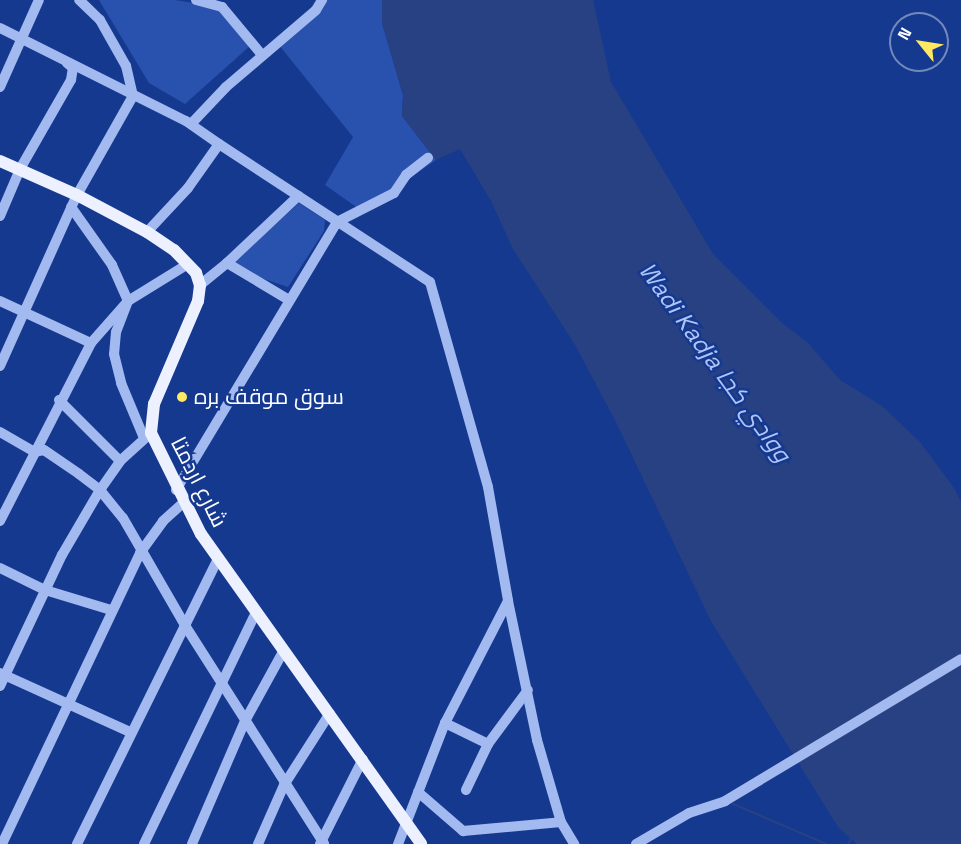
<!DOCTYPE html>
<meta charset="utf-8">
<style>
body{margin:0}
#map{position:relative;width:961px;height:844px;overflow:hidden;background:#163990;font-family:"Space Grotesk",Cairo,sans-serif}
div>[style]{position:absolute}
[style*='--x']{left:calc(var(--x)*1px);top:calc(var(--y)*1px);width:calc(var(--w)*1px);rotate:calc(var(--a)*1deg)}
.green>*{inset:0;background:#2951ae}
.water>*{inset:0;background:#284183}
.stream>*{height:2px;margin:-1px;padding:0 1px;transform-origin:1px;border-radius:1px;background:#284183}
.minor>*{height:10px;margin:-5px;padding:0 5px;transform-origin:5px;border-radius:5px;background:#a3baf0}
.major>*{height:12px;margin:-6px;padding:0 6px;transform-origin:6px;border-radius:6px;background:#ecf0ff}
.dots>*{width:16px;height:16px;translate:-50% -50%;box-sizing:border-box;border:3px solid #163990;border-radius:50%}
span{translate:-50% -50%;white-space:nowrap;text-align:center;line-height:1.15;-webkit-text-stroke:5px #163990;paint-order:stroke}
.poi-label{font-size:22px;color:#fff}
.left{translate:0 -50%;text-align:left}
.street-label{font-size:22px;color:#fff}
.water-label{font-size:24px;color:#afc5f7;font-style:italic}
.north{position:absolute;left:889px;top:12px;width:60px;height:60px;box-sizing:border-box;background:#163990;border:2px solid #7388bc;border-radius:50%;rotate:300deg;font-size:16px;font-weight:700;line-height:24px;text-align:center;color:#fff}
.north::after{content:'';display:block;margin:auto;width:21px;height:27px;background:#ffe962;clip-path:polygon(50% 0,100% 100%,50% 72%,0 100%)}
</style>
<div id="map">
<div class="green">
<i style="clip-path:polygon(99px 0,175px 0,217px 7px,251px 45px,185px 104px,149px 83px)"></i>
<i style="clip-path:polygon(326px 0,382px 0,382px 23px,403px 95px,402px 116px,436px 160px,362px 211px,325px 185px,353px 137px,279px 45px)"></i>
<i style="clip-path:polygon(299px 203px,325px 220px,324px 231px,288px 287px,258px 277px,233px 262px)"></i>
</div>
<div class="water">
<i style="clip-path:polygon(382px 0,593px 0,611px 82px,713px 254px,782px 323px,808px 343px,840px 380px,882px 406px,920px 442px,954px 488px,961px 502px,961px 844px,857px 844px,838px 827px,711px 621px,616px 422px,574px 343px,513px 249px,491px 201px,460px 149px,436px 160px,402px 116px,403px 95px,382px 23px)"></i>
</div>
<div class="stream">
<i style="--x:731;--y:803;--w:103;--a:23.3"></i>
<i style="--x:848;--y:844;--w:9;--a:-58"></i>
</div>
<div class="minor">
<i style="--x:196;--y:0;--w:27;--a:15"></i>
<i style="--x:222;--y:7;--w:62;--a:50.2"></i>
<i style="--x:0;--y:28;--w:208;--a:26.6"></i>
<i style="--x:186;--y:121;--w:40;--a:34.9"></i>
<i style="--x:219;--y:144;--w:54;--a:125.2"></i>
<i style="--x:188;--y:188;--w:60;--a:133"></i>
<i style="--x:0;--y:87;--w:95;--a:-65.9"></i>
<i style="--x:191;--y:124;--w:51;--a:-46.6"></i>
<i style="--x:226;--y:87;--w:118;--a:-40.5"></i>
<i style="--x:316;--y:10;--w:12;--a:-59"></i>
<i style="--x:219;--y:144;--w:252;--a:33.2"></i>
<i style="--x:430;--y:282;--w:213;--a:74.2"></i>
<i style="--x:488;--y:487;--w:116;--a:80"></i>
<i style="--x:508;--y:601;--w:137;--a:117.3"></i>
<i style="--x:445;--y:723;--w:130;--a:111.2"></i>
<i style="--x:71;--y:207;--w:71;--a:54.7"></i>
<i style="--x:112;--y:265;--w:39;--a:66"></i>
<i style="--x:128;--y:301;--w:33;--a:111"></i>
<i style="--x:116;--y:332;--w:22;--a:95"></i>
<i style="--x:114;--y:354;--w:30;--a:76"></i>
<i style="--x:121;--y:383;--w:60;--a:67.3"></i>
<i style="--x:0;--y:216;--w:51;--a:-66.9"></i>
<i style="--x:20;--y:169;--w:103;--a:-60.2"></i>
<i style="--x:71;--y:80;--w:12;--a:-81"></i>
<i style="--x:73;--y:68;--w:8;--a:-140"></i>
<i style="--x:227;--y:263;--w:98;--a:-43.3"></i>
<i style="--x:200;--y:285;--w:35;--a:-39"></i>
<i style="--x:227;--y:263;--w:72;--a:30.8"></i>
<i style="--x:0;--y:301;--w:100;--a:24.8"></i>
<i style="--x:0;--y:366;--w:188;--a:-65.8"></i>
<i style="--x:77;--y:195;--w:114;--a:-60.5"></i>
<i style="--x:133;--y:96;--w:31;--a:-103"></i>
<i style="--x:126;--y:66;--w:53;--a:-119.5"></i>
<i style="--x:100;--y:20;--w:29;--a:-136"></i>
<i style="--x:59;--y:400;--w:86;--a:45"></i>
<i style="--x:0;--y:432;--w:39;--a:30"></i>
<i style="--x:34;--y:452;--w:10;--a:-11"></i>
<i style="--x:44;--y:450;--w:42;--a:34.4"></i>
<i style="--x:79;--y:474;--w:26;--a:37"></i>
<i style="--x:100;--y:490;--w:36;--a:51"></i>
<i style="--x:123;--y:518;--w:126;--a:60"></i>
<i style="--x:186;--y:627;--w:257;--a:57.5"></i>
<i style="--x:176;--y:490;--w:313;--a:-59"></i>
<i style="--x:337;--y:222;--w:64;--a:-27"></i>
<i style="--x:394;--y:193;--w:22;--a:-56"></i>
<i style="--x:406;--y:175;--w:28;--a:-38"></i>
<i style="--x:0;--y:521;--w:200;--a:-62.9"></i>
<i style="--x:91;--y:343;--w:56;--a:-48.6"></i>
<i style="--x:128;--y:301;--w:70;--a:-31.7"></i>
<i style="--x:0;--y:568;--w:50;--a:26.1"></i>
<i style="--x:45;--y:590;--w:69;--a:16.9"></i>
<i style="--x:508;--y:601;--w:142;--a:78.2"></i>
<i style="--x:537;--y:740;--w:85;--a:73.7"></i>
<i style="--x:561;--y:822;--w:26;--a:59"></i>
<i style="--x:0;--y:673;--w:143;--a:24.4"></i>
<i style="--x:0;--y:686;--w:145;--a:-64.7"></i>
<i style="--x:62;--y:555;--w:75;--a:-59.7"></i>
<i style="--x:100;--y:490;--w:35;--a:-55"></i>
<i style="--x:120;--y:461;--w:42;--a:-42.1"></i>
<i style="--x:445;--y:723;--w:48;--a:26"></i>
<i style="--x:488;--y:744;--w:67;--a:-53.5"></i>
<i style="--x:466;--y:790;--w:51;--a:-64.4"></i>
<i style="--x:418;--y:792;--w:60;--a:40.9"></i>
<i style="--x:463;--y:831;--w:98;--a:-5.2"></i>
<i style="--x:2;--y:844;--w:322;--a:-64.6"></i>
<i style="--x:140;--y:553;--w:39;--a:-54"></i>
<i style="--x:163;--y:521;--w:27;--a:-42"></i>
<i style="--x:77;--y:844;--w:318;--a:-63.7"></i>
<i style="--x:144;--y:844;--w:255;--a:-64.2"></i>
<i style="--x:192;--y:844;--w:134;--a:-66.7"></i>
<i style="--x:245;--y:721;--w:79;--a:-61.2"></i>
<i style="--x:258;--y:844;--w:64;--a:-66.2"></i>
<i style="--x:284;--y:785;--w:85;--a:-57.4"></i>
<i style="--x:320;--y:844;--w:95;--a:-63.2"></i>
<i style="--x:636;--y:844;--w:61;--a:-30.3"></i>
<i style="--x:689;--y:813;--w:38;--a:-18"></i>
<i style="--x:725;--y:801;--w:275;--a:-31"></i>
</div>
<div class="major">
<i style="--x:0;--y:161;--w:84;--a:23.8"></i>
<i style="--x:77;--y:195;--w:79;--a:27.9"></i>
<i style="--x:147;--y:232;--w:32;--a:34"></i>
<i style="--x:174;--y:250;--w:32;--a:46"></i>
<i style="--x:196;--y:273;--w:13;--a:72"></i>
<i style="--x:200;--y:285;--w:16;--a:97"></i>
<i style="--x:198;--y:301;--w:112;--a:113.1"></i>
<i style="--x:154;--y:404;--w:29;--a:96"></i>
<i style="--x:151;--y:433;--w:113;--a:63.7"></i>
<i style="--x:201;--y:534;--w:380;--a:54.6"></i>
</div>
<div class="dots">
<i style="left:182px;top:397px;background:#ffe962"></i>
</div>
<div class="poi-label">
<span class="left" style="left:194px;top:397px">سوق موقف بره</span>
</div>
<div class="street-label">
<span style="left:199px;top:482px;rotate:63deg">شارع اردمتا</span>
</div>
<div class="water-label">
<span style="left:715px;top:362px;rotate:54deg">Wadi Kadja ووادي كجا</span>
</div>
<div class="north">N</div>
</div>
